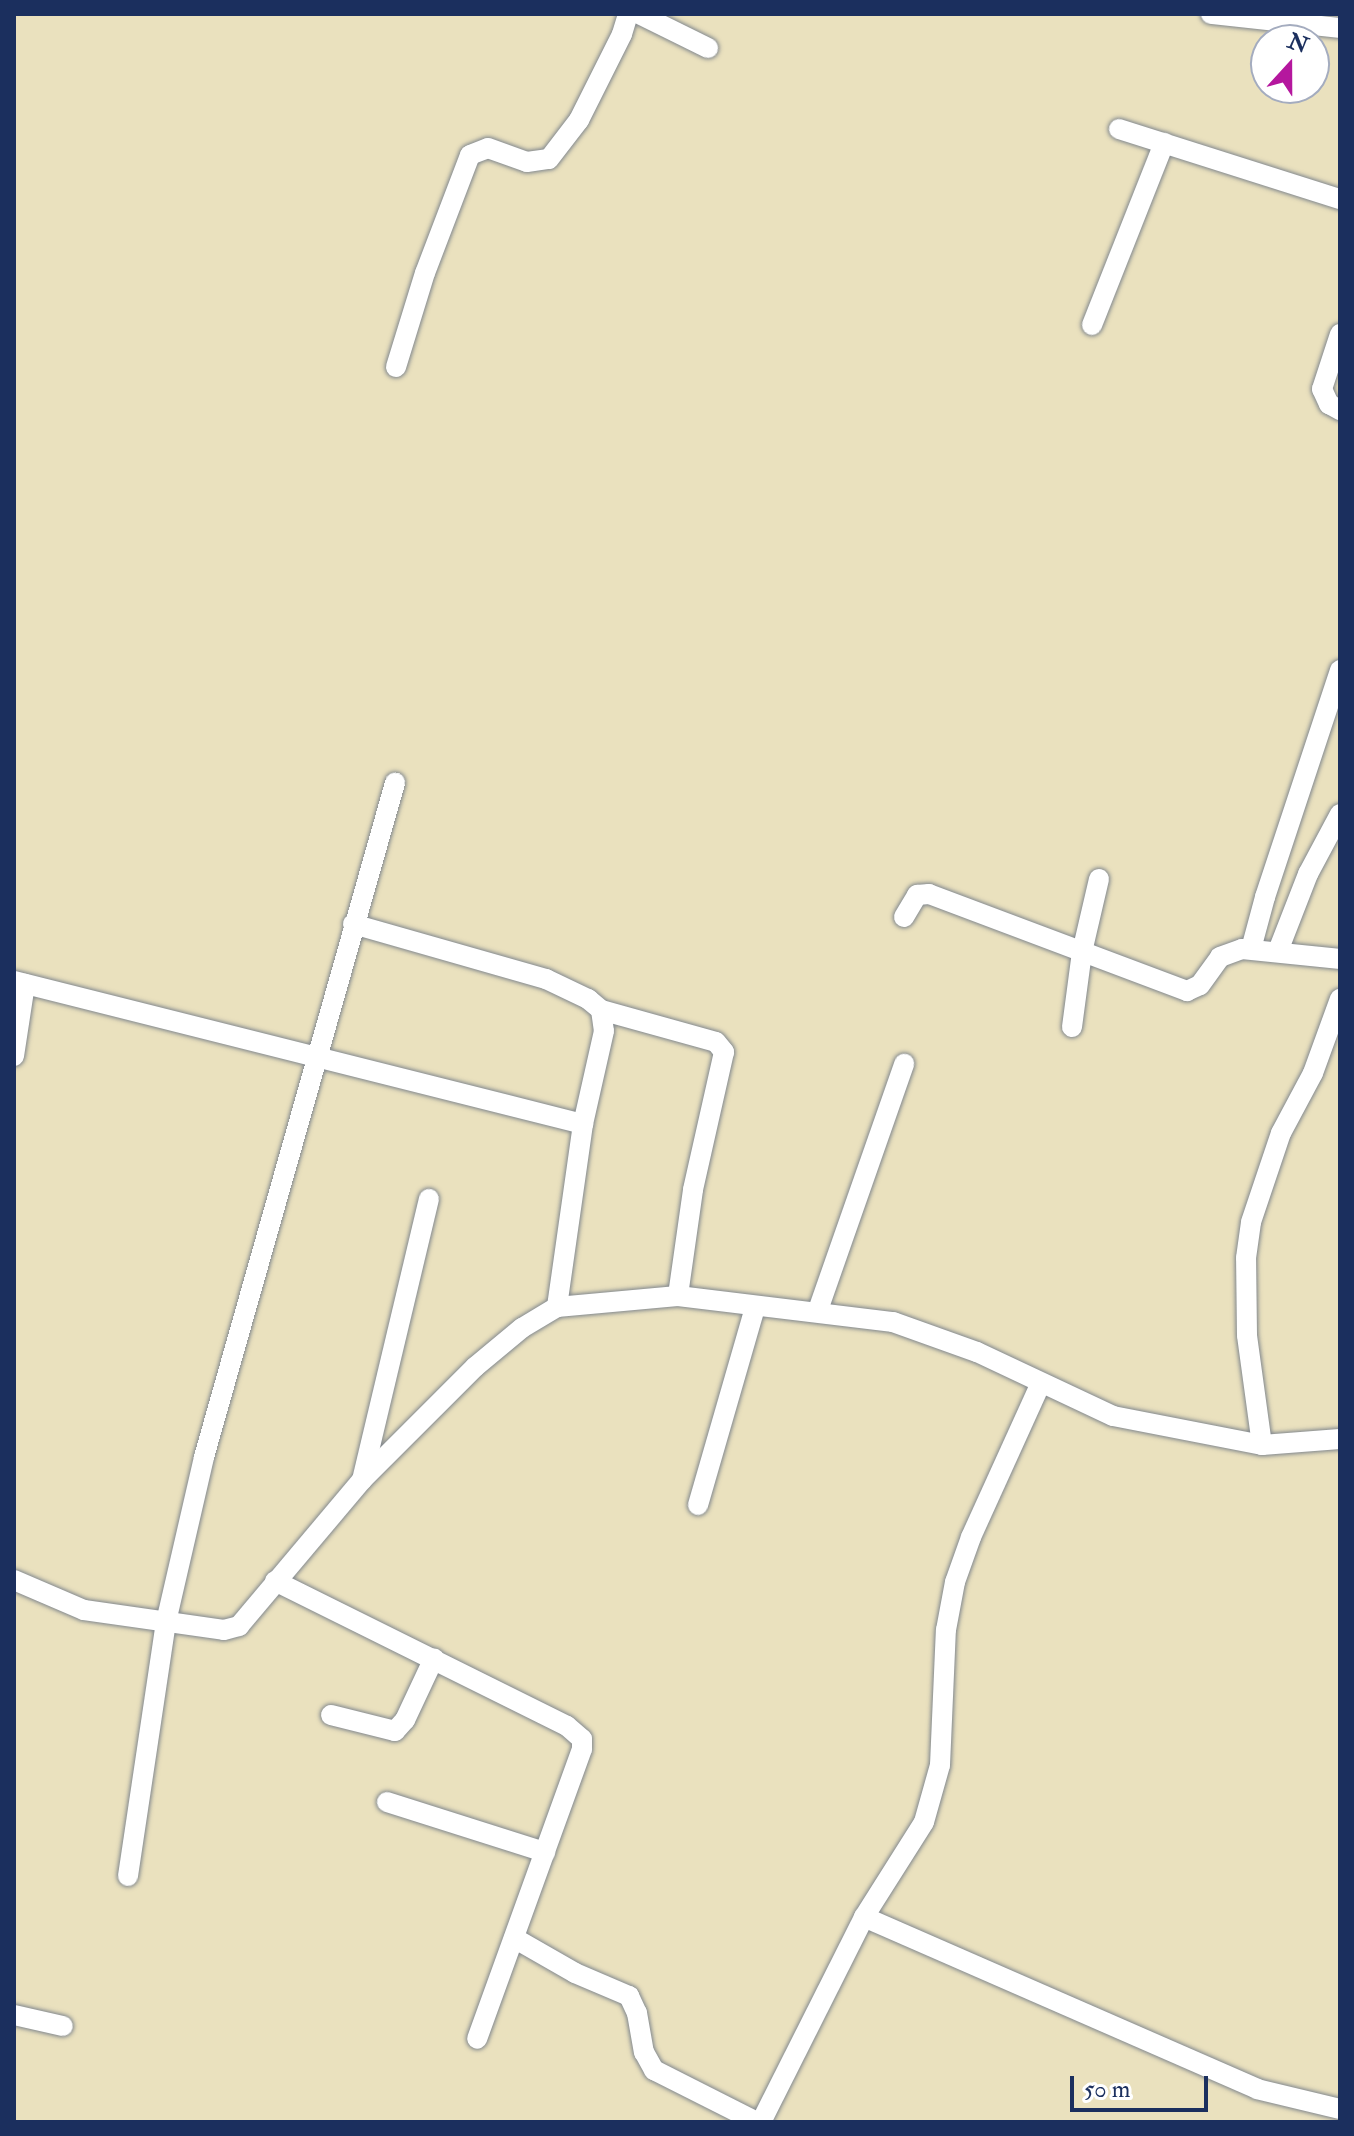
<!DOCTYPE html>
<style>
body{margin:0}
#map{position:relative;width:1354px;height:2136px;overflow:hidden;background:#eae1be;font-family:"IM FELL Double Pica",serif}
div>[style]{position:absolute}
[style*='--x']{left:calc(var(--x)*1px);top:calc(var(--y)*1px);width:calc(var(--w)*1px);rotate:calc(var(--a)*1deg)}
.roads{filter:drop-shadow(0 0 2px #82888e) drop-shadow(0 0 2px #82888e)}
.minor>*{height:20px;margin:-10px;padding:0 10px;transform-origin:10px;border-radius:10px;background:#fff}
span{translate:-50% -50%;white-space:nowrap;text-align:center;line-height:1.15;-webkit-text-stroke:8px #fff;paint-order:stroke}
.frame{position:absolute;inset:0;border:16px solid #1b2f5e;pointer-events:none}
.north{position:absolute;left:1250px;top:24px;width:80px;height:80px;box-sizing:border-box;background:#fff;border:2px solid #a4acbf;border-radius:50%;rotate:21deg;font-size:22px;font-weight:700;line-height:32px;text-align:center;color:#1b2f5e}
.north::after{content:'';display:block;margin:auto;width:28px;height:36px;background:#b5179e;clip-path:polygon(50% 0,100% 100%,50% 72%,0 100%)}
.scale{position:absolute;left:1070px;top:2076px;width:138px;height:36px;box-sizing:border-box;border:4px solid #1b2f5e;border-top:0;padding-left:10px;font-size:24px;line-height:28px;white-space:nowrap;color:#1b2f5e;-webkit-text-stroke:6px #fff;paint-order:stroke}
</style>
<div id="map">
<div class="roads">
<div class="minor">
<i style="--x:639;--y:14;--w:77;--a:26.2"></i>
<i style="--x:1211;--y:14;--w:130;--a:6.2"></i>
<i style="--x:1119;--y:129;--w:232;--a:17.6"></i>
<i style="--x:1092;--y:325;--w:196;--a:-68.4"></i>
<i style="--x:1340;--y:334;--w:58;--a:108.1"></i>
<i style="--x:1322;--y:389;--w:17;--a:65"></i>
<i style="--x:1329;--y:404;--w:13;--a:29"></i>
<i style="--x:396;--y:367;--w:98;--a:-72.9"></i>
<i style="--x:425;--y:273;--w:126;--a:-69.1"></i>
<i style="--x:470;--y:155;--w:19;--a:-21"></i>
<i style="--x:488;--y:148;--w:41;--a:19.7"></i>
<i style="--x:527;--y:162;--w:22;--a:-8"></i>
<i style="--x:549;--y:159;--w:49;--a:-52.4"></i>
<i style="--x:579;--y:120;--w:96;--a:-63.4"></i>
<i style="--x:622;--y:34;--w:21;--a:-73"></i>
<i style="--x:904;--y:917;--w:26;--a:-59"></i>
<i style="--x:917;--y:895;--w:12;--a:-5"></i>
<i style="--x:929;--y:894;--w:276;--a:20.6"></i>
<i style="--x:1187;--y:991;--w:14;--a:-25"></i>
<i style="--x:1200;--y:985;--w:34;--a:-54"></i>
<i style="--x:1220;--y:957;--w:23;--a:-20"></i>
<i style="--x:1242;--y:949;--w:99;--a:5.8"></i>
<i style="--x:353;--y:924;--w:201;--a:15.9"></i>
<i style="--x:546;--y:979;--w:47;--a:25.5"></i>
<i style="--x:588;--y:999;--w:17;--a:40"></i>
<i style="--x:601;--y:1010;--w:21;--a:82"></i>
<i style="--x:604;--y:1031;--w:95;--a:102.7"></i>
<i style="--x:583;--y:1124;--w:185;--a:98.1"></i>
<i style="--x:1251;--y:949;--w:54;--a:-74.9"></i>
<i style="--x:1265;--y:897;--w:239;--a:-71.7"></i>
<i style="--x:1278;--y:951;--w:83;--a:-68.7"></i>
<i style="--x:1308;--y:874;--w:68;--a:-61.9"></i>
<i style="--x:14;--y:981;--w:587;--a:14.11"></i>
<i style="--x:601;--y:1010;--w:119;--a:15.5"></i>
<i style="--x:716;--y:1042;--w:13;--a:51"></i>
<i style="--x:724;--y:1052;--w:141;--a:102.7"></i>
<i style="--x:693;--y:1190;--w:107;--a:98.1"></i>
<i style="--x:1072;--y:1027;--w:76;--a:-82.4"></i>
<i style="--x:1082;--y:952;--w:75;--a:-76.9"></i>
<i style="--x:14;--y:1056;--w:73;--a:-81.3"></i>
<i style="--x:818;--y:1310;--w:261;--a:-70.7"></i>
<i style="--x:1262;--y:1445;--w:111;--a:-97.8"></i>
<i style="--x:1247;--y:1335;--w:77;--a:-90.7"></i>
<i style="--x:1246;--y:1258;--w:36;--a:-82"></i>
<i style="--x:1251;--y:1222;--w:94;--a:-71.4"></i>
<i style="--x:1281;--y:1133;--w:68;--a:-61.9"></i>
<i style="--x:1313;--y:1073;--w:79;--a:-70"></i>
<i style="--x:362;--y:1480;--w:289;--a:-76.6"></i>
<i style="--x:698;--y:1505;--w:206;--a:-73.9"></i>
<i style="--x:14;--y:1580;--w:76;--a:23.2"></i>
<i style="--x:84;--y:1610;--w:141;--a:8.1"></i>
<i style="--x:224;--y:1630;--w:16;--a:-15"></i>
<i style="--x:239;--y:1626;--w:191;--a:-49.9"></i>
<i style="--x:362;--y:1480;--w:160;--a:-45"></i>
<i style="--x:475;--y:1367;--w:61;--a:-39.7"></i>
<i style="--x:522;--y:1328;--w:41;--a:-31"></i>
<i style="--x:557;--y:1307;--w:121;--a:-5.2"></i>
<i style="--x:678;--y:1296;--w:217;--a:6.9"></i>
<i style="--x:893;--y:1322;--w:89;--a:19.7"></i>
<i style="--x:977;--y:1352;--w:150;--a:25.2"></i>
<i style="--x:1113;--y:1416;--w:152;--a:11"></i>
<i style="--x:1262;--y:1445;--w:78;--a:-4.4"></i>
<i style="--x:275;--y:1581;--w:326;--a:26.4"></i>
<i style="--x:567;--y:1726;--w:20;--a:41"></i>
<i style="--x:582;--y:1739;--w:10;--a:90"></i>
<i style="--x:582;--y:1749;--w:308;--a:109.9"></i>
<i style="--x:331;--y:1715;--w:66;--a:14"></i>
<i style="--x:395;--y:1731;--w:15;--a:-48"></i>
<i style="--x:405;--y:1720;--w:68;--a:-64.9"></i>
<i style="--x:387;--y:1802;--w:166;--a:17.6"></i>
<i style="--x:128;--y:1876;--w:257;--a:-81.5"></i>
<i style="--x:166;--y:1622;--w:169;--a:-77"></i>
<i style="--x:204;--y:1457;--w:701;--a:-74.18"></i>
<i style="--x:864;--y:1917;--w:429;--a:23.6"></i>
<i style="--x:1257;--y:2089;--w:85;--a:13.5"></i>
<i style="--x:514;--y:1938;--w:70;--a:29.8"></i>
<i style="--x:575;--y:1973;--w:59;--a:23.1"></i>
<i style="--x:629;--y:1996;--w:19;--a:65"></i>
<i style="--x:637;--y:2013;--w:40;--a:80"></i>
<i style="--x:644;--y:2052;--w:21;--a:61"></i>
<i style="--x:654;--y:2070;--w:115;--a:26.8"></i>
<i style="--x:14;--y:2015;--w:50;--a:12.7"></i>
<i style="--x:761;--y:2122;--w:229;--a:-63.3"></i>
<i style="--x:864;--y:1917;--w:112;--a:-57.7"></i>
<i style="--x:924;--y:1822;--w:59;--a:-74.3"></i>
<i style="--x:940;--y:1765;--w:135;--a:-87.5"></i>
<i style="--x:946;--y:1630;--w:49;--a:-79.4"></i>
<i style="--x:955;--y:1582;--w:48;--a:-70.4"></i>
<i style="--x:971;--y:1537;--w:167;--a:-65.6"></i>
</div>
</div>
<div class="frame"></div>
<div class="north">N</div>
<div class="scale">50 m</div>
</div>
